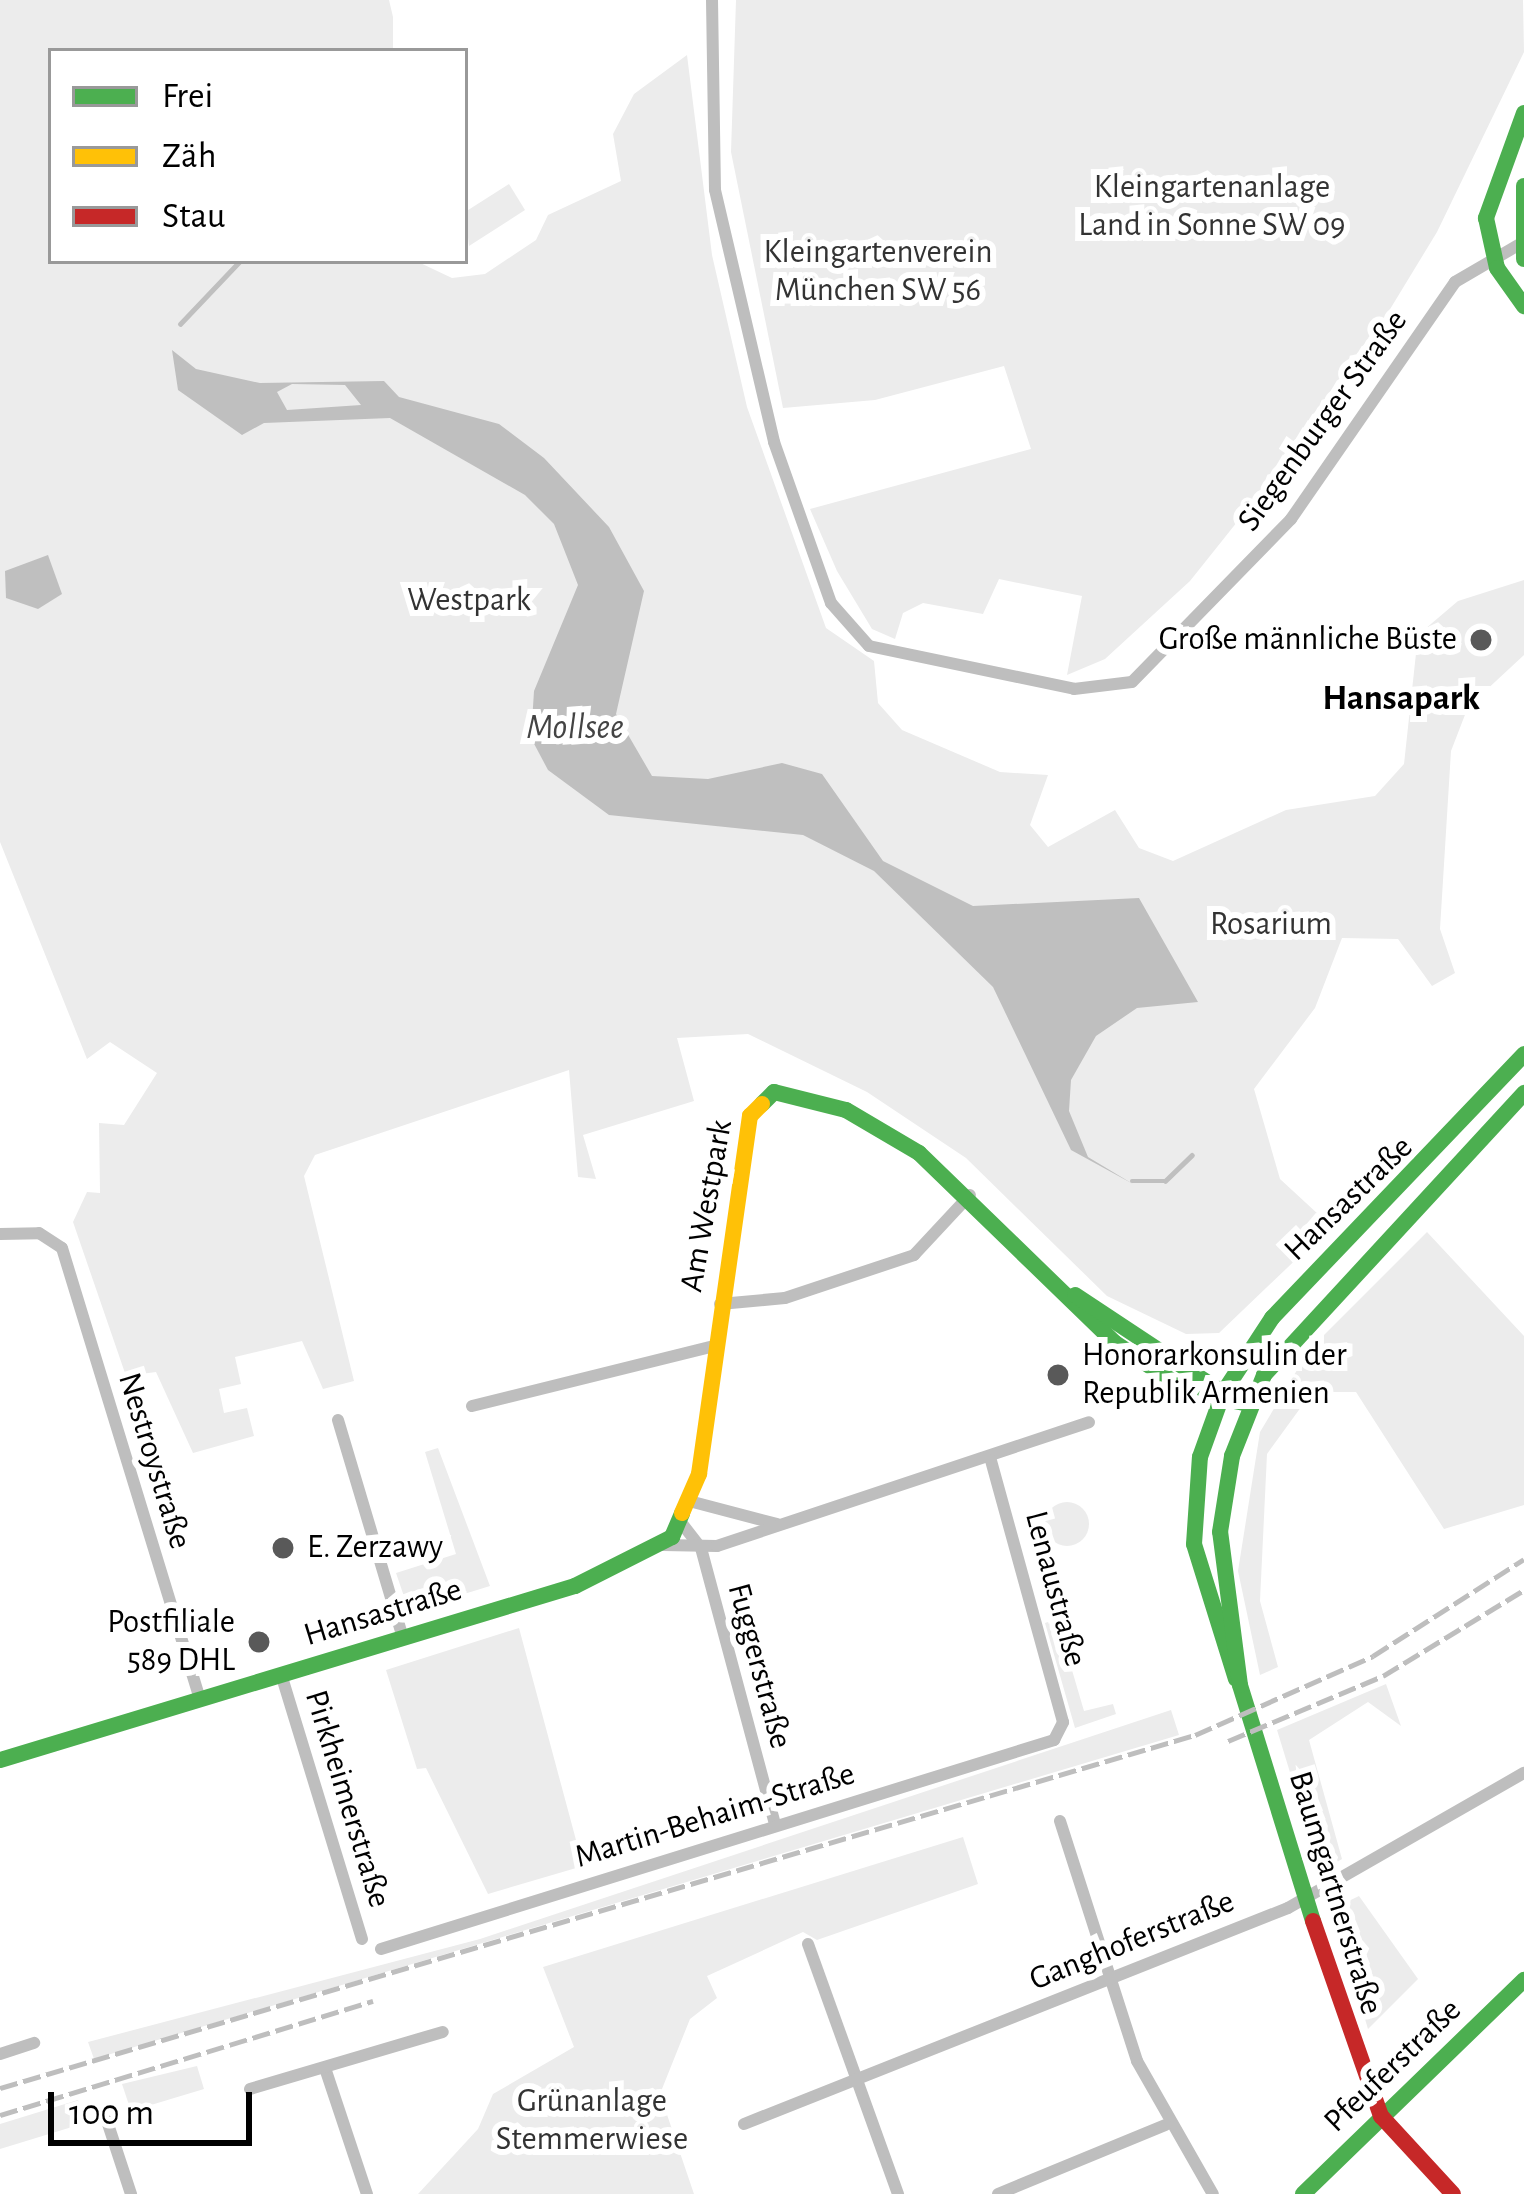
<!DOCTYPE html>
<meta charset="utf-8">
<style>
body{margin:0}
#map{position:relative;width:1524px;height:2194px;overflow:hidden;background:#fff;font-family:"Alegreya Sans",sans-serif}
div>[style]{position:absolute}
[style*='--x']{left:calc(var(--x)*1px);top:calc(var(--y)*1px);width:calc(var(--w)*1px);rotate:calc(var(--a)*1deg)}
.green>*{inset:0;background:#ececec}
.round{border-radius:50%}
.water>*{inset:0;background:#bfbfbf}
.stream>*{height:4.5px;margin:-2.25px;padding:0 2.25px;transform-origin:2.25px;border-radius:2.25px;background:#bfbfbf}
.street>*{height:12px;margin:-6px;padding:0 6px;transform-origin:6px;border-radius:6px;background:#bebebe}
.fast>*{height:16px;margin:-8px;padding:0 8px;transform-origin:8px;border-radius:8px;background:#4caf50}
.slow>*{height:16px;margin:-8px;padding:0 8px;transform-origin:8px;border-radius:8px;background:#ffc107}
.jam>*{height:16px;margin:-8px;padding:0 8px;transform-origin:8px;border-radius:8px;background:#c62828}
.rail>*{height:4.5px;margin-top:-2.25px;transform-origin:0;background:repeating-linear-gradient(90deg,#bebebe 0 18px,transparent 0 24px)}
.dots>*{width:33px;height:33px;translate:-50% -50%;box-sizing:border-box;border:6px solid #fff;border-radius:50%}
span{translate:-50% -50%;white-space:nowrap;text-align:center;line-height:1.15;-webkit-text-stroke:12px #fff;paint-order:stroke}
.park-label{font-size:33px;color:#333}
.street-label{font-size:33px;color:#000}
.poi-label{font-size:33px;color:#000}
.right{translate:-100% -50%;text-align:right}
.left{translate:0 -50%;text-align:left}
.neighbourhood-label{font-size:36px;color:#000;font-weight:700}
.water-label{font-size:36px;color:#444;font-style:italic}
.legend{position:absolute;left:48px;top:48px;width:420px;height:216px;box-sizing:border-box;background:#fff;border:3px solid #999;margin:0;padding:15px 21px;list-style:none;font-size:36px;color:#000}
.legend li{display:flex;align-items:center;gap:24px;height:60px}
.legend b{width:60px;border:3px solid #999}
.scale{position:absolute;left:48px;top:2092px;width:204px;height:54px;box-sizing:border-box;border:6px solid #000;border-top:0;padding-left:15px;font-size:36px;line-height:42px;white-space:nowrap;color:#000;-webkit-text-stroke:9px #fff;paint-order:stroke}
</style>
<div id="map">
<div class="green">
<i style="clip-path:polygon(0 0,389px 0,393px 17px,393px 51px,51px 51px,51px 261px,416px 261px,452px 278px,485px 274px,536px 240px,548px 215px,621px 181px,613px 134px,634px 94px,687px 55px,712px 255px,747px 407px,826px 628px,874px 661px,878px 703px,902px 730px,1000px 772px,1048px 775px,1030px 825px,1048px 847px,1115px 810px,1139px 848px,1173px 861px,1286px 810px,1375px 796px,1404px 764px,1418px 635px,1458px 601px,1524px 580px,1524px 655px,1468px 707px,1451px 751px,1440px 929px,1455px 973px,1432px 986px,1398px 939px,1342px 938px,1315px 1008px,1254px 1089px,1280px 1179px,1331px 1226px,1219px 1333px,1186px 1334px,1107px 1296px,966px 1158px,867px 1092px,748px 1034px,677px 1038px,694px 1101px,583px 1135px,596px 1179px,578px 1177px,569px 1070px,315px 1155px,304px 1176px,354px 1381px,323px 1389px,302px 1341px,235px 1357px,241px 1384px,219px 1389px,224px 1413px,247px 1408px,254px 1436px,193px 1453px,156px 1372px,126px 1376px,73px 1222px,87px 1192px,100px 1193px,99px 1123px,124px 1125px,157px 1073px,110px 1042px,87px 1059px,0 842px)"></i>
<i style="clip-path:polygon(736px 0,1523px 0,1524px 52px,1437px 232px,1336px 398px,1190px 581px,1105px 659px,1067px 675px,1082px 596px,999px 579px,983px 614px,923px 603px,903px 613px,895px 639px,872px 629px,837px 571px,810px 509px,1031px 449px,1004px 366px,875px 400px,783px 408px,731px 152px)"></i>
<i style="clip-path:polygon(509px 184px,525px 210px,469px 246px,465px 212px)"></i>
<i style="clip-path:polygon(1427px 1232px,1524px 1336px,1524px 1505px,1444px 1529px,1356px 1392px,1312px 1392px,1267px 1454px,1260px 1601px,1278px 1667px,1260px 1675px,1238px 1571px,1260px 1432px,1309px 1350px)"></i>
<i style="clip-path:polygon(438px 1448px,490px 1586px,409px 1611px,396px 1573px,456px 1554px,425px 1452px)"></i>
<i class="round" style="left:1045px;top:1502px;width:44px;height:44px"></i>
<i style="clip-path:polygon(1057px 1619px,1084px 1711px,1113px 1704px,1116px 1714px,1075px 1728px,1045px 1623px)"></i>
<i style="clip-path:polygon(519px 1628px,583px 1866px,488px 1894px,426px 1768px,417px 1769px,386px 1670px)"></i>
<i style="clip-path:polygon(1386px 1684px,1401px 1726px,1368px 1702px,1309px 1740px,1342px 1859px,1329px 1867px,1316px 1857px,1277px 1730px)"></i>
<i style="clip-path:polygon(1171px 1710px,1179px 1735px,94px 2059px,88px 2042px,480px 1939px)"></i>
<i style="clip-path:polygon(963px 1837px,978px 1884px,817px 1940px,803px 1932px,707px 1976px,717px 1998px,690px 2019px,660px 2094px,694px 2194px,418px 2194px,478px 2129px,493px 2094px,574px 2047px,543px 1967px)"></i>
<i style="clip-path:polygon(1359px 1896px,1418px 1979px,1368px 2029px,1332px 1909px)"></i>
<i style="clip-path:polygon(197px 2066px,204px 2089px,131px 2111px,122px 2084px)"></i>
<i style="clip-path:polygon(78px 2100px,85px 2123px,0 2149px,0 2124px)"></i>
</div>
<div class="water">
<i style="clip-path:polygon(evenodd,172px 350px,196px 369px,260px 383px,384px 381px,399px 397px,499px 424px,544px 458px,609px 527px,644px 591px,616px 714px,652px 776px,708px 779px,782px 763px,822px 774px,883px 861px,973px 906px,1139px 898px,1198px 1002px,1137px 1008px,1096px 1036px,1071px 1080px,1069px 1111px,1088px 1157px,1133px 1184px,1071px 1150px,993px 987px,874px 871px,803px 835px,609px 815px,548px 770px,531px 738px,534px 691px,578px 585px,554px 524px,525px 495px,390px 418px,264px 423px,242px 435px,178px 390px,172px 350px,292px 384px,345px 385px,361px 405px,287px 410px,277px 392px,292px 384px)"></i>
<i style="clip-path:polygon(48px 555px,62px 594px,38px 609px,6px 598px,5px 571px)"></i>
</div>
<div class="stream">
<i style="--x:180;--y:324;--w:87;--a:-46.4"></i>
<i style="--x:1132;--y:1181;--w:33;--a:0"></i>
<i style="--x:1165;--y:1181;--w:37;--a:-44"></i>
</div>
<div class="street">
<i style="--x:712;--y:0;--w:190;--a:89.1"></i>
<i style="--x:715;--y:190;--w:259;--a:76.8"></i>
<i style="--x:774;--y:442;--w:171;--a:70.5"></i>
<i style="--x:831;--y:603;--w:57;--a:48.5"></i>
<i style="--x:869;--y:646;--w:209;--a:11.8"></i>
<i style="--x:1074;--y:689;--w:58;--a:-6.9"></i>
<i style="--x:1132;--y:682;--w:228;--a:-45.7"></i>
<i style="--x:1291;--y:519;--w:288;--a:-55.3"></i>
<i style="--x:1455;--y:282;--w:75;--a:-30.3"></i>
<i style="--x:0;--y:1234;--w:39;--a:-1"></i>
<i style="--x:39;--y:1233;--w:27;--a:33"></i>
<i style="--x:62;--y:1248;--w:473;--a:73"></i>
<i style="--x:720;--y:1304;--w:65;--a:-5.3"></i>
<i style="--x:785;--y:1298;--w:136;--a:-18.4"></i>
<i style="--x:914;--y:1255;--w:82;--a:-47"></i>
<i style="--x:472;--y:1406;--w:250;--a:-13.9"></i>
<i style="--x:338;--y:1420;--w:227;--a:73.4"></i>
<i style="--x:693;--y:1502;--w:87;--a:14.7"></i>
<i style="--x:683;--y:1525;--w:29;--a:52"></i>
<i style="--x:701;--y:1548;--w:287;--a:75"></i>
<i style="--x:663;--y:1545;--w:54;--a:1.1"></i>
<i style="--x:717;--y:1546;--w:392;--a:-18.4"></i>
<i style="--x:281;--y:1674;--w:277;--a:73"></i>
<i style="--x:1060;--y:1821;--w:252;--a:72.2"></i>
<i style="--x:1137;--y:2061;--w:153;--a:60.3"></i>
<i style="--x:808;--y:1944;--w:266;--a:70.2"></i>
<i style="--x:381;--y:1949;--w:705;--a:-17.25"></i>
<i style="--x:1054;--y:1740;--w:20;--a:-63"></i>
<i style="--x:1063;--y:1722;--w:271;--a:-105.4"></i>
<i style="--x:0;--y:2054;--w:36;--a:-18"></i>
<i style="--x:325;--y:2068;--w:133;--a:71.6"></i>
<i style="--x:250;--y:2089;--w:201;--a:-16.5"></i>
<i style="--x:107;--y:2121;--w:77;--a:71.8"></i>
<i style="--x:744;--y:2124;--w:585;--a:-21.66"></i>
<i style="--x:1288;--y:1908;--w:272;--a:-29.8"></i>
<i style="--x:998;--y:2194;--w:181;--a:-22.4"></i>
</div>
<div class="fast">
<i style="--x:1524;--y:113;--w:112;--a:109.9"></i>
<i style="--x:1486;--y:218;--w:51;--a:77.6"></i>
<i style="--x:1497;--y:268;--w:47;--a:54.6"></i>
<i style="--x:1524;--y:186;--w:73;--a:90"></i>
<i style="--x:762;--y:1104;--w:17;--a:-45"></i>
<i style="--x:774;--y:1092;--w:74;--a:14"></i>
<i style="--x:846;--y:1110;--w:85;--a:30.5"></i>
<i style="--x:919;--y:1153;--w:273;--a:44.1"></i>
<i style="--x:1115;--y:1343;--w:89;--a:33.5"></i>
<i style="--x:1189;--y:1392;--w:61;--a:11.3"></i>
<i style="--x:1075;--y:1295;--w:178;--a:33.5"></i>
<i style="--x:1236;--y:1679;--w:141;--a:-107.3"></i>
<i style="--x:1194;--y:1544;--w:87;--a:-86.1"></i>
<i style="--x:1200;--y:1457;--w:68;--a:-70.2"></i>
<i style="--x:1223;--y:1393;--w:90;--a:-56.8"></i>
<i style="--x:1272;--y:1318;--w:365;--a:-46.3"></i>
<i style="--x:0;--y:1760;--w:601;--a:-16.84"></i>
<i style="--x:575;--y:1586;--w:109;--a:-26.8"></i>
<i style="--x:672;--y:1537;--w:26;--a:-67"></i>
<i style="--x:1313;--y:1921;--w:247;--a:-107.2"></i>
<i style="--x:1240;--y:1685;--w:154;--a:-97.4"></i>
<i style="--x:1220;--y:1532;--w:77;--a:-81"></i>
<i style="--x:1232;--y:1456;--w:87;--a:-68.4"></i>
<i style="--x:1264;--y:1375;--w:384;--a:-47.3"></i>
<i style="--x:1303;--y:2194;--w:308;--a:-44.1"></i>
</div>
<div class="slow">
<i style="--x:682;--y:1513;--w:43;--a:-66.4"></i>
<i style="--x:699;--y:1474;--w:362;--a:-81.9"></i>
<i style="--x:750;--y:1116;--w:17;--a:-45"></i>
</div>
<div class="jam">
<i style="--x:1313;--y:1921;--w:207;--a:70.8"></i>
<i style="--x:1381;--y:2116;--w:106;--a:47.3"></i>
</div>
<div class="rail">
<i style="--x:1228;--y:1741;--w:168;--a:-22.8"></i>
<i style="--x:1383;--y:1676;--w:165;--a:-31.4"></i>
<i style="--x:0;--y:2088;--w:1246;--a:-16.46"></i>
<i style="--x:1195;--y:1735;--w:195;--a:-23.9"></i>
<i style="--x:1373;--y:1656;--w:179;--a:-32.7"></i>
<i style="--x:0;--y:2115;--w:390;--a:-17"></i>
</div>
<div class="dots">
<i style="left:1481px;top:640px;background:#595959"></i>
<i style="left:1058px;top:1375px;background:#595959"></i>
<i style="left:283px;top:1548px;background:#595959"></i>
<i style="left:259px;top:1642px;background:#595959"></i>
</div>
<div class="park-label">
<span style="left:1212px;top:207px">Kleingartenanlage<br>Land in Sonne SW 09</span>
<span style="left:878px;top:272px">Kleingartenverein<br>München SW 56</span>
<span style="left:469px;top:601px">Westpark</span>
<span style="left:1271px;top:925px">Rosarium</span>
<span style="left:592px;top:2121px">Grünanlage<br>Stemmerwiese</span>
</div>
<div class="street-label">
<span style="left:1323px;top:421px;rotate:-54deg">Siegenburger Straße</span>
<span style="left:1349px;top:1199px;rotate:-44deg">Hansastraße</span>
<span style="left:707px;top:1206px;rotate:-80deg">Am Westpark</span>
<span style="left:154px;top:1461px;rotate:73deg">Nestroystraße</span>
<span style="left:1055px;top:1589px;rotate:75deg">Lenaustraße</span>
<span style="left:383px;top:1613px;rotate:-17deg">Hansastraße</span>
<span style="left:759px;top:1666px;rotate:75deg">Fuggerstraße</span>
<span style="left:347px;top:1799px;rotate:73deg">Pirkheimerstraße</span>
<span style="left:715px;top:1816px;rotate:-17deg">Martin-Behaim-Straße</span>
<span style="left:1335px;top:1893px;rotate:73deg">Baumgartnerstraße</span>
<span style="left:1132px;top:1941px;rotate:-22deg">Ganghoferstraße</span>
<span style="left:1393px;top:2066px;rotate:-44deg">Pfeuferstraße</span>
</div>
<div class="poi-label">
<span class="right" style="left:1457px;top:640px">Große männliche Büste</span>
<span class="left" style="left:1082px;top:1375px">Honorarkonsulin der<br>Republik Armenien</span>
<span class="left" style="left:307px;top:1548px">E. Zerzawy</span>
<span class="right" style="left:235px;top:1642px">Postfiliale<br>589 DHL</span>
</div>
<div class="neighbourhood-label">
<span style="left:1401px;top:699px">Hansapark</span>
</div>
<div class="water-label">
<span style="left:575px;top:728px">Mollsee</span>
</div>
<ul class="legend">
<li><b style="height:15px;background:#4caf50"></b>Frei</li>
<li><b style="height:15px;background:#ffc107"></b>Zäh</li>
<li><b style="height:15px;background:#c62828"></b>Stau</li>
</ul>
<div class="scale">100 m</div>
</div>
